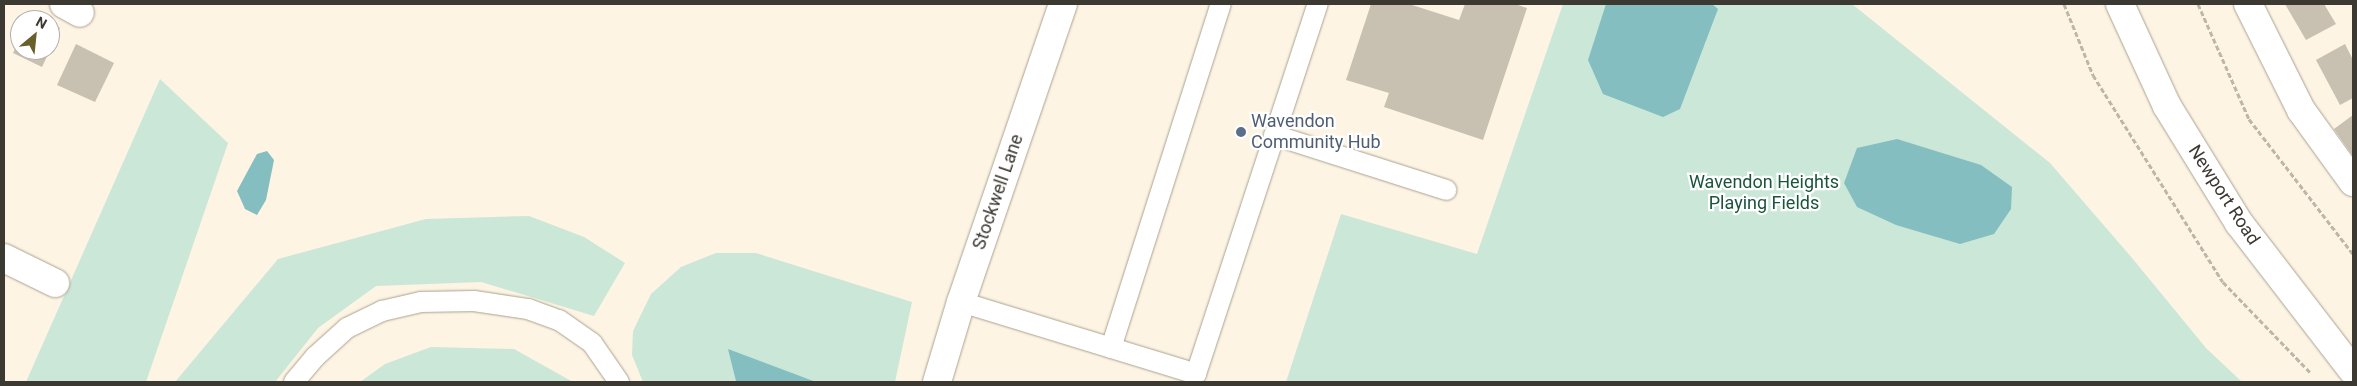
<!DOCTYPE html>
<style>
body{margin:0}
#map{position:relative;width:2357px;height:386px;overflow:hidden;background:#fdf4e3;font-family:Roboto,sans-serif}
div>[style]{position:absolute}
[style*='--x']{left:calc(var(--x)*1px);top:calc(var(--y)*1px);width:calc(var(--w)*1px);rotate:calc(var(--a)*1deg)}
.green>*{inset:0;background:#cbe7d8}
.water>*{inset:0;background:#84bec0}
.building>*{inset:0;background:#c8c0b0}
.path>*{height:3px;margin-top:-1.5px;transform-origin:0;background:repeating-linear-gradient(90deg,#bdb6a9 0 5px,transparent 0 7.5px)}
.roads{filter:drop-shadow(0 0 1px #aaa292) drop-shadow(0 0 1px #aaa292)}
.lane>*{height:20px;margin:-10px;padding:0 10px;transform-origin:10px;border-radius:10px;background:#fff}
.street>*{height:28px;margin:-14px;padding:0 14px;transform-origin:14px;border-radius:14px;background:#fff}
.secondary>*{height:28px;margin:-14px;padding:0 14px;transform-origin:14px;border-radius:14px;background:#fff}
.dots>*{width:14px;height:14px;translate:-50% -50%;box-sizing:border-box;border:2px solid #fff;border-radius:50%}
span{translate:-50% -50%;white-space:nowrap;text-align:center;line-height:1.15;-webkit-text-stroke:4.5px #fff;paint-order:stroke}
.service-label{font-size:18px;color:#4e5e75}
.left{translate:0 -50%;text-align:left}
.park-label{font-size:18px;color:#1b543c}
.street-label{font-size:18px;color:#3c3832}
.frame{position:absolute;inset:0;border:5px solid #3c3832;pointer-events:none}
.north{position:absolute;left:10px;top:10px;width:50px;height:50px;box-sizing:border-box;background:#fff;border:1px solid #b1afad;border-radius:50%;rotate:28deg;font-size:14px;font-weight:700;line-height:20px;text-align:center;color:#3c3832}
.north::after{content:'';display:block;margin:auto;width:18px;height:22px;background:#695f2b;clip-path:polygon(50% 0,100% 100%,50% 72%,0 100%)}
</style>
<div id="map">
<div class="green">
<i style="clip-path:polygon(1563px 4px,1852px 4px,2050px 163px,2132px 258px,2206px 348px,2242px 382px,1286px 382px,1341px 214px,1477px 254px)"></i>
<i style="clip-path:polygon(160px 79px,228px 143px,146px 382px,26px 382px)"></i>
<i style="clip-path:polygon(529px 216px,584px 237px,625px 263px,594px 316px,481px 282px,376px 286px,318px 328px,275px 382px,175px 382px,278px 259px,426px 219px)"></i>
<i style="clip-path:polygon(716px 253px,756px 253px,912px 302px,895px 382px,643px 382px,632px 355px,633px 331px,651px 294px,681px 267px)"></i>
<i style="clip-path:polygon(431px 347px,514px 349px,573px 382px,360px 382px,385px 364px)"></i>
</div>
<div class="water">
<i style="clip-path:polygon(1606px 4px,1712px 4px,1718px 9px,1680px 109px,1663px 117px,1603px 94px,1588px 60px)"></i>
<i style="clip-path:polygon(1897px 139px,1981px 165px,2012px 187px,2011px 209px,1994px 234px,1960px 244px,1896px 225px,1857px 207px,1844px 183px,1857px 148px)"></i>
<i style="clip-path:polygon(267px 151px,274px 160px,266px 200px,257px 215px,245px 209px,237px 191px,257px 154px)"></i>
<i style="clip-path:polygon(728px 349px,816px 382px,736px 381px)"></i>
</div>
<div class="building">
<i style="clip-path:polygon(1371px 4px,1409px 4px,1459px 20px,1465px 4px,1515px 4px,1527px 8px,1483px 140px,1384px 107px,1389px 93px,1346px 80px)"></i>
<i style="clip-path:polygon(2285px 4px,2324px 4px,2336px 24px,2306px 40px)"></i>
<i style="clip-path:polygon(50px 23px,60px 28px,50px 50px)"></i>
<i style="clip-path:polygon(20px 38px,20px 50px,50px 50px,42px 67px,13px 53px)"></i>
<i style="clip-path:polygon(76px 44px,114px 63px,95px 102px,57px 85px)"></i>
<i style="clip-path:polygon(2345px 44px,2353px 60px,2353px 98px,2340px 105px,2316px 60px)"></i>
<i style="clip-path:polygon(2353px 115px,2353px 156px,2334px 129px)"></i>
</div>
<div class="path">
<i style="--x:2064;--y:4;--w:77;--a:67.8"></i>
<i style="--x:2093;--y:75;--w:244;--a:57.9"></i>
<i style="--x:2223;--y:282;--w:125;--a:46"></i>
<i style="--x:2198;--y:4;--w:126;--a:66.1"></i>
<i style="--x:2249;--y:119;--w:170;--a:52.4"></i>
</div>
<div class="roads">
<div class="lane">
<i style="--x:1274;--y:135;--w:181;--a:17.7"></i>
<i style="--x:961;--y:302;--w:246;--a:17"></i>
<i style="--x:1196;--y:374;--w:390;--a:-71.8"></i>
<i style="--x:1111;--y:348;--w:361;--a:-72.3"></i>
<i style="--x:294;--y:382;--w:33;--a:-50"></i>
<i style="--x:315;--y:357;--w:43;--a:-42.2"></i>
<i style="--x:347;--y:328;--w:39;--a:-26"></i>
<i style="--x:382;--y:311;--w:40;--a:-13"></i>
<i style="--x:421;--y:302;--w:53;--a:-1.1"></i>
<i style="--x:474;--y:301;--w:55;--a:8.4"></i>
<i style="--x:528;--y:309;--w:33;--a:20"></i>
<i style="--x:559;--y:320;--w:40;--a:34.9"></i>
<i style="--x:592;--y:343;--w:47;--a:55.3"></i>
</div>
<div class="street">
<i style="--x:64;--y:4;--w:18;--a:29"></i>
<i style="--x:2248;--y:4;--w:119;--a:63.4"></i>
<i style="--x:2301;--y:110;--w:89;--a:54.2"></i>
<i style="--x:4;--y:258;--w:57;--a:26.1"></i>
<i style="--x:937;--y:382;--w:84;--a:-73.3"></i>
<i style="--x:961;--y:302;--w:315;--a:-71.1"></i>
</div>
<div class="secondary">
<i style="--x:2120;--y:4;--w:112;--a:65.3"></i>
<i style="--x:2167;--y:106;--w:137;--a:58.4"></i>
<i style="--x:2239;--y:223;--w:187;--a:52.4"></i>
</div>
</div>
<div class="dots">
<i style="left:1241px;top:132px;background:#5c6f8a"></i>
</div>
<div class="service-label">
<span class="left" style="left:1251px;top:132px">Wavendon<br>Community Hub</span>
</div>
<div class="park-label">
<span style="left:1764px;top:193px">Wavendon Heights<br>Playing Fields</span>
</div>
<div class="street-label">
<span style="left:998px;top:192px;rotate:-71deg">Stockwell Lane</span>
<span style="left:2224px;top:195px;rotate:57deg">Newport Road</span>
</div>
<div class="frame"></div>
<div class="north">N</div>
</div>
